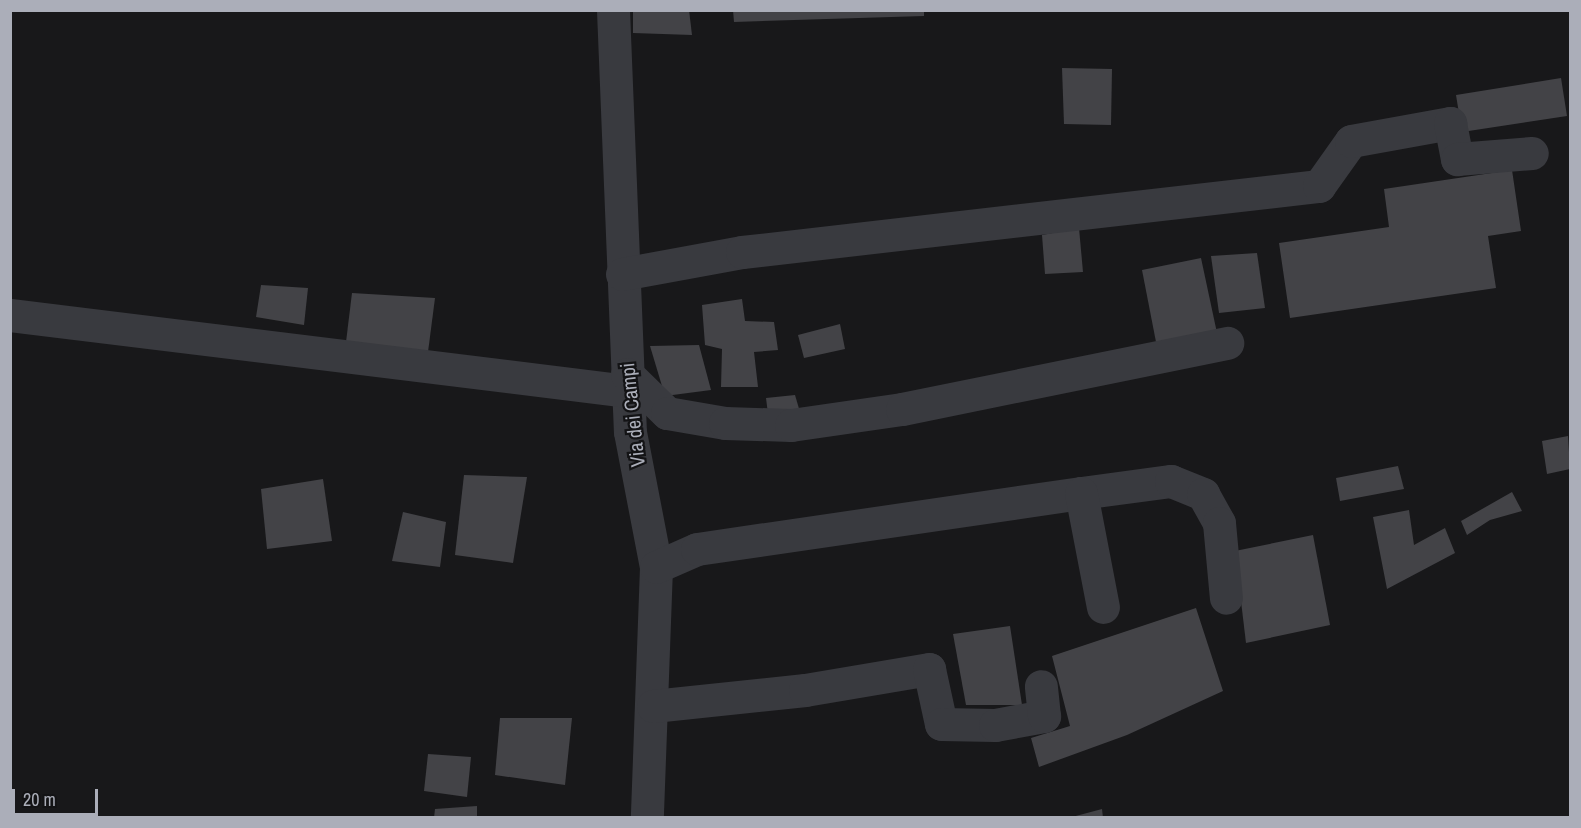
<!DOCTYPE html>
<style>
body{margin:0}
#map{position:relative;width:1581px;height:828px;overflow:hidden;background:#18181a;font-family:"Archivo Narrow",sans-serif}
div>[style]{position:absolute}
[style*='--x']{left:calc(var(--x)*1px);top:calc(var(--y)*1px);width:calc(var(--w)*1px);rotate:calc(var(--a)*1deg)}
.building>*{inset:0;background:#434347}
.minor>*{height:33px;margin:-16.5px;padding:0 16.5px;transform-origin:16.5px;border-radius:16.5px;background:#393a3f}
span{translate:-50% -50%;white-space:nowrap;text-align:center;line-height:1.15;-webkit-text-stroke:4.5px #131315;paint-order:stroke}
.street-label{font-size:20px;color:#abaeb9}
.frame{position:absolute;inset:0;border:12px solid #abaeb9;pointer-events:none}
.scale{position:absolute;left:12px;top:789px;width:86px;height:27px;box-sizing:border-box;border:3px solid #abaeb9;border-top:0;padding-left:8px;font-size:18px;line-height:21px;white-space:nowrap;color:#abaeb9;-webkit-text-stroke:4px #131315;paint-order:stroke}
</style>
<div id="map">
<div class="building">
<i style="clip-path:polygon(633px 10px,689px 10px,692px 35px,633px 33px)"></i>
<i style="clip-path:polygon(733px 10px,924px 10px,924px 16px,734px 22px)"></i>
<i style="clip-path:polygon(1062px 68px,1112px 69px,1111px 125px,1064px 124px)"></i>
<i style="clip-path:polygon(1561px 78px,1567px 116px,1462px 132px,1456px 95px)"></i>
<i style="clip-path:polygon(1512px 170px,1521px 231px,1488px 236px,1496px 288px,1290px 318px,1279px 243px,1389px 227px,1384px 189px)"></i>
<i style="clip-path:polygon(1079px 228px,1083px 272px,1045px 274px,1042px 235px)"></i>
<i style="clip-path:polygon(1257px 253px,1265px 308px,1219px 313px,1211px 256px)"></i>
<i style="clip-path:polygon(1201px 258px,1217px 333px,1156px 342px,1142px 270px)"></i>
<i style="clip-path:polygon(261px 285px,308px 288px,304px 325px,256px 317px)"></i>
<i style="clip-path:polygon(352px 293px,435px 298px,428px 352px,346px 342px)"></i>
<i style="clip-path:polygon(742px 299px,745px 321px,774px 322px,778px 350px,754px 352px,758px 387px,721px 387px,722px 349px,705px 345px,702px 305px)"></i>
<i style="clip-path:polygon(840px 324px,845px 349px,804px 358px,798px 335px)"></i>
<i style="clip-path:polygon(699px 345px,711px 390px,665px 396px,650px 346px)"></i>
<i style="clip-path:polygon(795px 395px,800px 412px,768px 414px,766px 398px)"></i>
<i style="clip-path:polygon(1568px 436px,1570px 469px,1547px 474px,1542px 441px)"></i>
<i style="clip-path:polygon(1398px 466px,1404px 489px,1340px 501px,1336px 478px)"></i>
<i style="clip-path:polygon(464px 475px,527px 477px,513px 563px,455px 555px)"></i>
<i style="clip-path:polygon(323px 479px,332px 541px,267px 549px,261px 489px)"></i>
<i style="clip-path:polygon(1512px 492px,1522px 511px,1490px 520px,1467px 535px,1461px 521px)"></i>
<i style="clip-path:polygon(1409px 510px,1414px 545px,1445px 528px,1455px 553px,1387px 589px,1373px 517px)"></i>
<i style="clip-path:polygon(403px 512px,446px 522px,440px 567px,392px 561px)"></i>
<i style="clip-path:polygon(1313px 535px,1330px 625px,1246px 643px,1235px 551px)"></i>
<i style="clip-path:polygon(1196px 608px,1223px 691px,1127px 735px,1039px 767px,1031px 738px,1070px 726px,1052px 656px)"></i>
<i style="clip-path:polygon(1010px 626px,1022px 705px,966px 705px,953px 634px)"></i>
<i style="clip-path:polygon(500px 718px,572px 718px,565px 785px,495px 775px)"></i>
<i style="clip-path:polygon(428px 754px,471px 757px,467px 797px,424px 791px)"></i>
<i style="clip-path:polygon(477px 806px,477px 818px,434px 818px,435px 809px)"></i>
<i style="clip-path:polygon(1102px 809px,1103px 818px,1072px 818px,1072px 817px)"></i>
</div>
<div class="minor">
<i style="--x:613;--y:10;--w:422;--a:87.7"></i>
<i style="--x:630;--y:432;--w:137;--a:79.1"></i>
<i style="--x:656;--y:567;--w:251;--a:92.1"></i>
<i style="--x:622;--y:274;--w:122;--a:-10.4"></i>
<i style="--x:742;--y:252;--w:581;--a:-6.53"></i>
<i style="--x:1319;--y:186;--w:55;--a:-54.6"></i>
<i style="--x:1351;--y:141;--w:101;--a:-10.3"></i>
<i style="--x:1450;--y:123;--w:37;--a:79"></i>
<i style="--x:1457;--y:159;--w:75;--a:-4.6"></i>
<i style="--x:10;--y:315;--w:623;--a:7.01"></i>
<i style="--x:627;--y:374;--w:56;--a:44.3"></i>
<i style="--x:667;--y:413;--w:59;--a:9.8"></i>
<i style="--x:725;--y:423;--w:66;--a:1.7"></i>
<i style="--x:791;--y:425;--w:112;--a:-8.2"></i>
<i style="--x:902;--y:409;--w:332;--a:-11.5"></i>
<i style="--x:1081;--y:493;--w:91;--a:-7.6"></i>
<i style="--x:1171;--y:481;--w:35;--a:22"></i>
<i style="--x:1203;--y:494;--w:33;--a:61"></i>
<i style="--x:1219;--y:523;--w:75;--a:84.7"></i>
<i style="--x:656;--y:567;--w:45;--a:-23.7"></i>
<i style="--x:697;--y:549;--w:388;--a:-8.3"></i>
<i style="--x:1081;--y:493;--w:116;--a:79.1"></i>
<i style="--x:653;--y:706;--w:153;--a:-6"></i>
<i style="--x:805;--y:690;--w:126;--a:-9.6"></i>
<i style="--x:929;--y:669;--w:56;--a:77.7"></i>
<i style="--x:941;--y:724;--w:54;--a:1.1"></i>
<i style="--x:995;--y:725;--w:50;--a:-10.4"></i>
<i style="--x:1044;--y:716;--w:30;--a:-96"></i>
</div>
<div class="street-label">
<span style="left:632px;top:415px;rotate:-96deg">Via dei Campi</span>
</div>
<div class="frame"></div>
<div class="scale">20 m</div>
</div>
